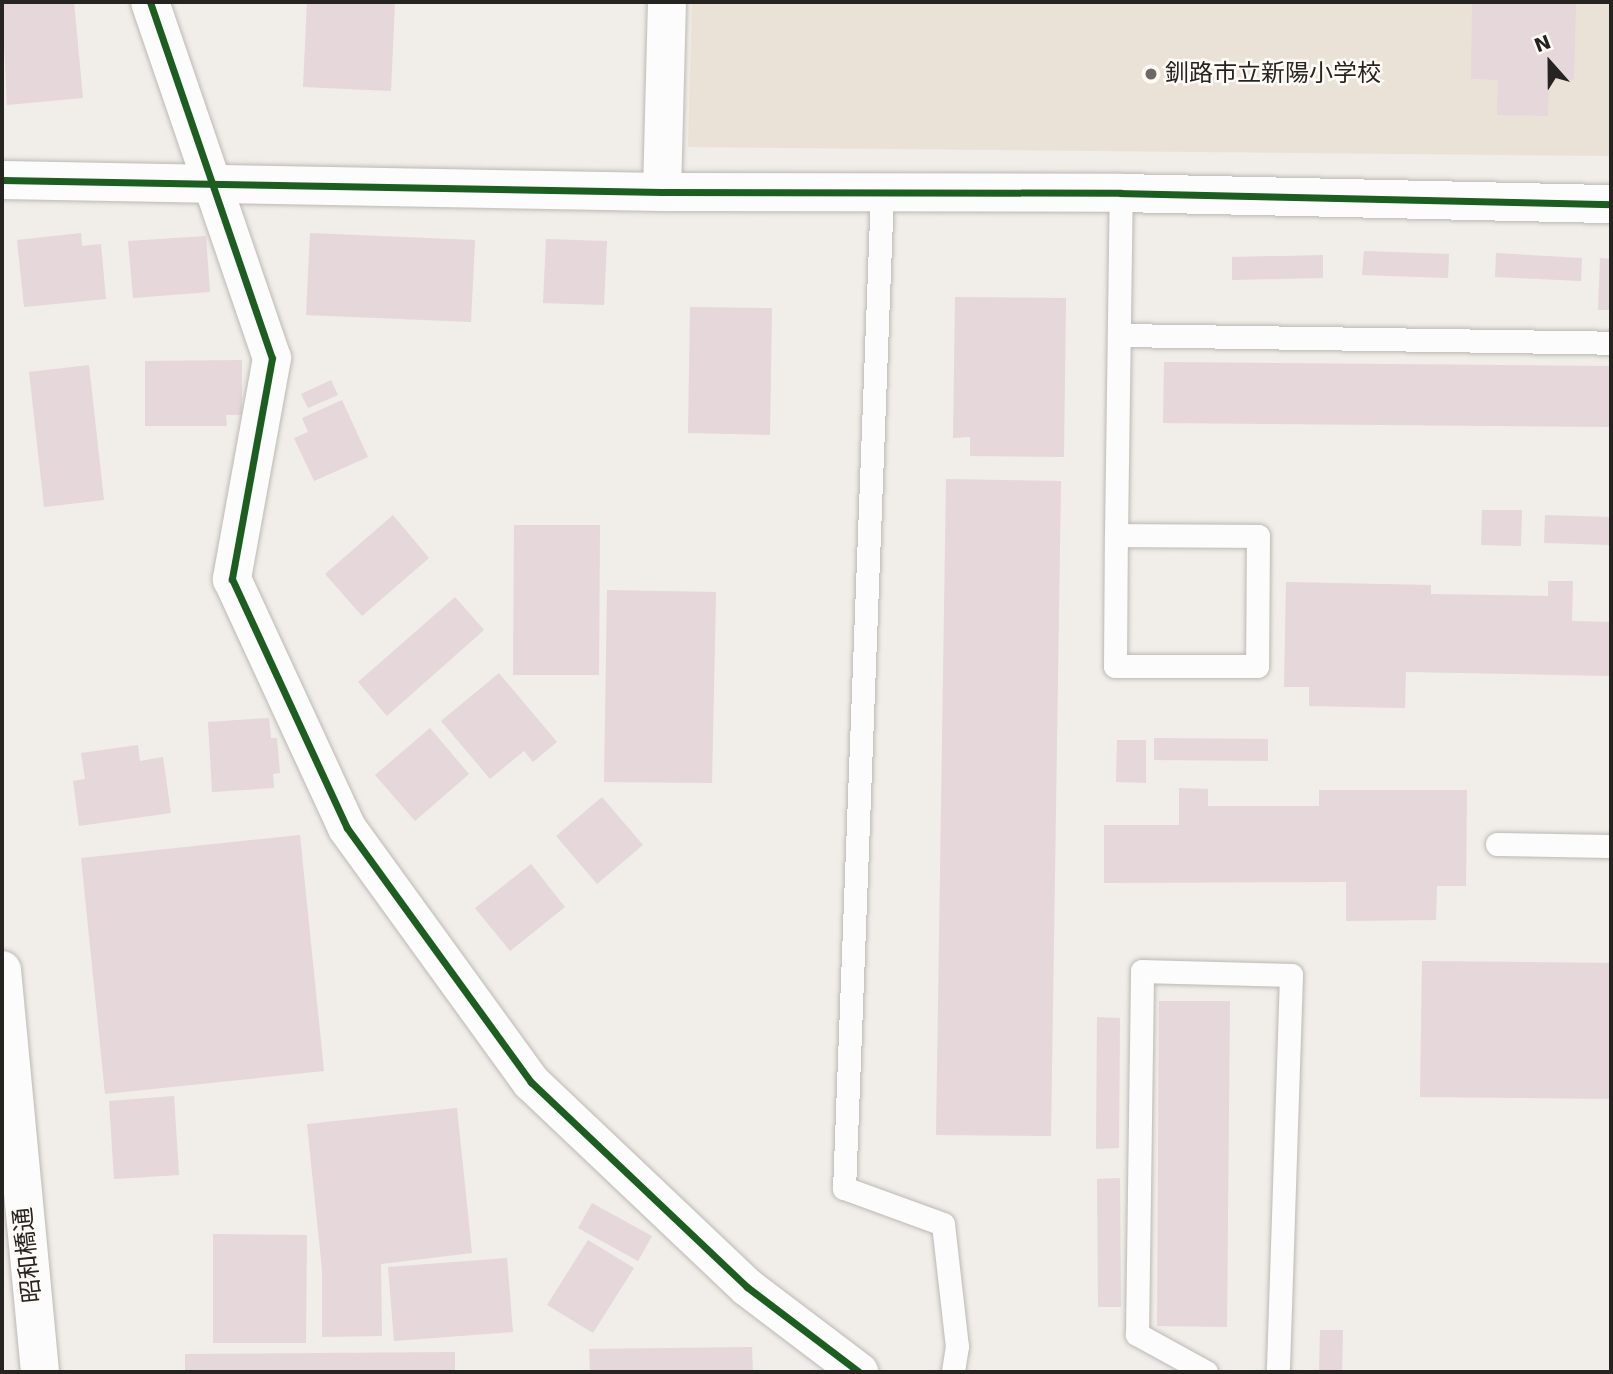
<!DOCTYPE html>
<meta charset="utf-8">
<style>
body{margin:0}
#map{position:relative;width:1613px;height:1374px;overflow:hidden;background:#f1ede8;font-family:"DejaVu Sans","Noto Sans JP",sans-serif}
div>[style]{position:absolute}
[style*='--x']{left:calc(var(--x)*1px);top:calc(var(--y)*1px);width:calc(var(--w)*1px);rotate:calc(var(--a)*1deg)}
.built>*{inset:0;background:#ebe2d7}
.building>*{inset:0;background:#e5d7da}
.roads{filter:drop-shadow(0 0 2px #bcb9b5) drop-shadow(0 0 2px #bcb9b5)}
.lane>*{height:23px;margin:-11.5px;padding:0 11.5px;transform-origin:11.5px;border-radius:11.5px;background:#fdfcfc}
.street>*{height:38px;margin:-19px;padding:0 19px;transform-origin:19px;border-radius:19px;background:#fdfcfc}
.cycleway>*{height:7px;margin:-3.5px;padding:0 3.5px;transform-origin:3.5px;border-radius:3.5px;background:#1b5e20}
.dots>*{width:19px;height:19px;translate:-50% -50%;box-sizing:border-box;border:4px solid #fffcf8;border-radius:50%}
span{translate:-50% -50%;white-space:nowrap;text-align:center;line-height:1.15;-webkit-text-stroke:5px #fffcf8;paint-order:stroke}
.poi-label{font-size:24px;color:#262420}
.left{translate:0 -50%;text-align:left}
.street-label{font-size:24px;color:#262420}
.frame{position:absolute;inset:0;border:4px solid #262420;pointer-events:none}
.north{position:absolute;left:1515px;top:28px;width:70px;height:70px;-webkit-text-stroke:5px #fffcf8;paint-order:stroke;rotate:339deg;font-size:19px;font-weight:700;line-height:28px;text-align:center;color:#262420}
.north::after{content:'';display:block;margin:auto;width:24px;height:32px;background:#262420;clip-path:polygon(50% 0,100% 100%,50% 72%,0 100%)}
</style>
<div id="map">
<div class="built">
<i style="clip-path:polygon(692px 2px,1611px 2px,1611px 156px,688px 147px)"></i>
</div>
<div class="building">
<i style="clip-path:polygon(2px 2px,74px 2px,83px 98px,7px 105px)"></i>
<i style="clip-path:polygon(307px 2px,395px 2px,391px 91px,303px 87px)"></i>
<i style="clip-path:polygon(1472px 2px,1576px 2px,1574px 80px,1549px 80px,1548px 116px,1497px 115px,1498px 80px,1471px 79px)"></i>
<i style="clip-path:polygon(81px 233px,82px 246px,101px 244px,106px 299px,24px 307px,17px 240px)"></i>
<i style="clip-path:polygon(310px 233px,475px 240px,471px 322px,306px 315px)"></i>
<i style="clip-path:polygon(206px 236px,210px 292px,133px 298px,128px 241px)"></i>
<i style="clip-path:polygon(546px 239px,607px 241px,604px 305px,543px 303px)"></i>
<i style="clip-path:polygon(1364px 251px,1449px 254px,1448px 278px,1362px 275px)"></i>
<i style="clip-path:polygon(1496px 253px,1582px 258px,1581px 281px,1495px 277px)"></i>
<i style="clip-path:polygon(1323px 255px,1323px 278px,1232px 280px,1232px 257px)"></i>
<i style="clip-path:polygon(1600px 258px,1611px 259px,1611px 310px,1598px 310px)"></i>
<i style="clip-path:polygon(955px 297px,1066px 298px,1064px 457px,970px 456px,970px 437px,953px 438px)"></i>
<i style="clip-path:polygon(690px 307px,772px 308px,770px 435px,688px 433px)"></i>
<i style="clip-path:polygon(242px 360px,242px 415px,226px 415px,227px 426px,145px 426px,145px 361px)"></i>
<i style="clip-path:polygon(1164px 362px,1611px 366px,1611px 427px,1163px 423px)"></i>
<i style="clip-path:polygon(89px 365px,104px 500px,44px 507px,29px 372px)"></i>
<i style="clip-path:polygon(331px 380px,338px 395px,308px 408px,301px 394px)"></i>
<i style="clip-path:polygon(342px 400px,368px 457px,314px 481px,294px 438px,308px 432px,302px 418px)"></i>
<i style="clip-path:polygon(946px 479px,1061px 481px,1051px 1136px,936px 1135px)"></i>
<i style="clip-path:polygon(1482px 510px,1522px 510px,1521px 546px,1481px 545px)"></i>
<i style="clip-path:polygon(393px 515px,429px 558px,362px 616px,325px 574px)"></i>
<i style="clip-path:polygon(1545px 515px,1611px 517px,1611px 545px,1544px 543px)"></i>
<i style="clip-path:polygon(514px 525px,600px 525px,599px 675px,513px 675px)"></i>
<i style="clip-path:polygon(1548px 581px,1573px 581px,1572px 621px,1611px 622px,1611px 676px,1406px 672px,1405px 708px,1309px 706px,1309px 687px,1284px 687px,1286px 582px,1431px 585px,1431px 594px,1548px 596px)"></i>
<i style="clip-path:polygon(607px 590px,716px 592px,712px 783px,604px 782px)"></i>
<i style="clip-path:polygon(455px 597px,484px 630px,387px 716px,358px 682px)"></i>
<i style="clip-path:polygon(499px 673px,557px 742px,533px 762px,524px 751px,490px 779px,441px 721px)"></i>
<i style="clip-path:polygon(269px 718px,271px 738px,277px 738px,280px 773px,273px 774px,274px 788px,212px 792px,208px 722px)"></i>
<i style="clip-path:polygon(430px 728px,469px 774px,415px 821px,375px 775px)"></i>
<i style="clip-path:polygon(1154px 738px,1268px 739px,1268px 761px,1154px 760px)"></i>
<i style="clip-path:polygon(1117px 740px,1146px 740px,1146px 783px,1116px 782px)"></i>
<i style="clip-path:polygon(138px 745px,140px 761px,163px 757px,171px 813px,79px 826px,73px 781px,85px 779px,81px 753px)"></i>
<i style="clip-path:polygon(1179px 788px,1208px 789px,1208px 806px,1319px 806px,1319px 790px,1467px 790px,1466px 886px,1437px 886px,1436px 920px,1346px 921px,1346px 882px,1104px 883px,1104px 825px,1179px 825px)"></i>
<i style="clip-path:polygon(602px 797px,643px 845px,597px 884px,556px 836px)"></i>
<i style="clip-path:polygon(300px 835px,324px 1071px,105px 1094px,81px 858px)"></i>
<i style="clip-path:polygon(531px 864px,565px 907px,510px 951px,475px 908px)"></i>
<i style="clip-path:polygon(1422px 961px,1611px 963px,1611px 1099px,1420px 1097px)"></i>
<i style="clip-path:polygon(1159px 1001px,1230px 1001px,1227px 1327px,1157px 1326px)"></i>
<i style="clip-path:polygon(1097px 1017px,1120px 1018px,1119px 1148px,1096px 1149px)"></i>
<i style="clip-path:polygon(174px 1096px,179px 1175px,114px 1179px,109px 1101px)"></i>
<i style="clip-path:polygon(457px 1108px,472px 1253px,381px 1264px,382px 1336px,322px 1337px,322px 1270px,307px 1124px)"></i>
<i style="clip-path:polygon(1120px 1178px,1121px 1307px,1098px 1307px,1097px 1179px)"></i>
<i style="clip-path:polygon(592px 1203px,652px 1236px,638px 1261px,578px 1228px)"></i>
<i style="clip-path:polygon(213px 1234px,307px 1235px,306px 1343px,213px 1343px)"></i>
<i style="clip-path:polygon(588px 1240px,634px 1268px,593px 1333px,547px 1305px)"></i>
<i style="clip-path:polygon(507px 1258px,513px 1332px,394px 1341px,388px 1267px)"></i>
<i style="clip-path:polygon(1320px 1330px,1343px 1330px,1342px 1372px,1319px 1372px)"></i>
<i style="clip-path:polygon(752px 1347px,753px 1372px,590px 1372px,589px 1349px)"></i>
<i style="clip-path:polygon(455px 1352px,455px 1372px,185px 1372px,185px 1354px)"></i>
</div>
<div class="roads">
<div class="lane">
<i style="--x:882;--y:192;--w:997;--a:92.18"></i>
<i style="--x:844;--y:1188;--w:105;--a:20"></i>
<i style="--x:943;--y:1224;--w:123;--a:83.5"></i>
<i style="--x:957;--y:1346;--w:26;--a:99"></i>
<i style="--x:1119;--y:335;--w:492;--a:0.9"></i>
<i style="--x:1116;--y:535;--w:142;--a:0.4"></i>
<i style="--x:1258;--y:536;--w:130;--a:90.4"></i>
<i style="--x:1257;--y:666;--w:142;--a:180"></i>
<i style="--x:1115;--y:666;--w:131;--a:-89.6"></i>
<i style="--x:1116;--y:535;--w:342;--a:-89.2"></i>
<i style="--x:1497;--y:844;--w:114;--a:1"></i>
<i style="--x:1206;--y:1372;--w:79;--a:-151.2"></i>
<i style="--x:1137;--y:1334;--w:363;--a:-89.2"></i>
<i style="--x:1142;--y:971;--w:149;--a:1.5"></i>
<i style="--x:1291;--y:975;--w:397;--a:91.9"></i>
</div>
<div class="street">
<i style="--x:150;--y:2;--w:376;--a:71.1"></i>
<i style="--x:272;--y:358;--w:225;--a:100.3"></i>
<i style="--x:232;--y:579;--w:274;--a:65.2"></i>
<i style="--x:347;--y:828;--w:314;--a:54.1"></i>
<i style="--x:531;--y:1082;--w:298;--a:43.5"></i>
<i style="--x:747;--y:1287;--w:141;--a:37.2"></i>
<i style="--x:2;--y:180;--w:660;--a:1.04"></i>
<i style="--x:662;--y:192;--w:459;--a:0.1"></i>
<i style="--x:1121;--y:193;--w:490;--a:1.3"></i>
<i style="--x:662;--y:192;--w:190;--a:-88.5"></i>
<i style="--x:2;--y:970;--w:404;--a:84.6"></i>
</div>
</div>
<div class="cycleway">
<i style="--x:150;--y:2;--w:376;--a:71.1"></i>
<i style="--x:272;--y:358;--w:225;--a:100.3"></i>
<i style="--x:232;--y:579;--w:274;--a:65.2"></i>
<i style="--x:347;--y:828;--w:314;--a:54.1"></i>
<i style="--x:531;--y:1082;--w:298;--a:43.5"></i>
<i style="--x:747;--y:1287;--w:141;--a:37.2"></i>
<i style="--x:2;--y:180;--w:660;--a:1.04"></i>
<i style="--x:662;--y:192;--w:459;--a:0.1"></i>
<i style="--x:1121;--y:193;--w:490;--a:1.3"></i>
</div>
<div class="dots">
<i style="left:1151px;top:74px;background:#6d6a66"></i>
</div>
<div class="poi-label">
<span class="left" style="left:1165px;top:74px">釧路市立新陽小学校</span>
</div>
<div class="street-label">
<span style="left:28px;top:1255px;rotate:-96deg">昭和橋通</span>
</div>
<div class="frame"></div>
<div class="north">N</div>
</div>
